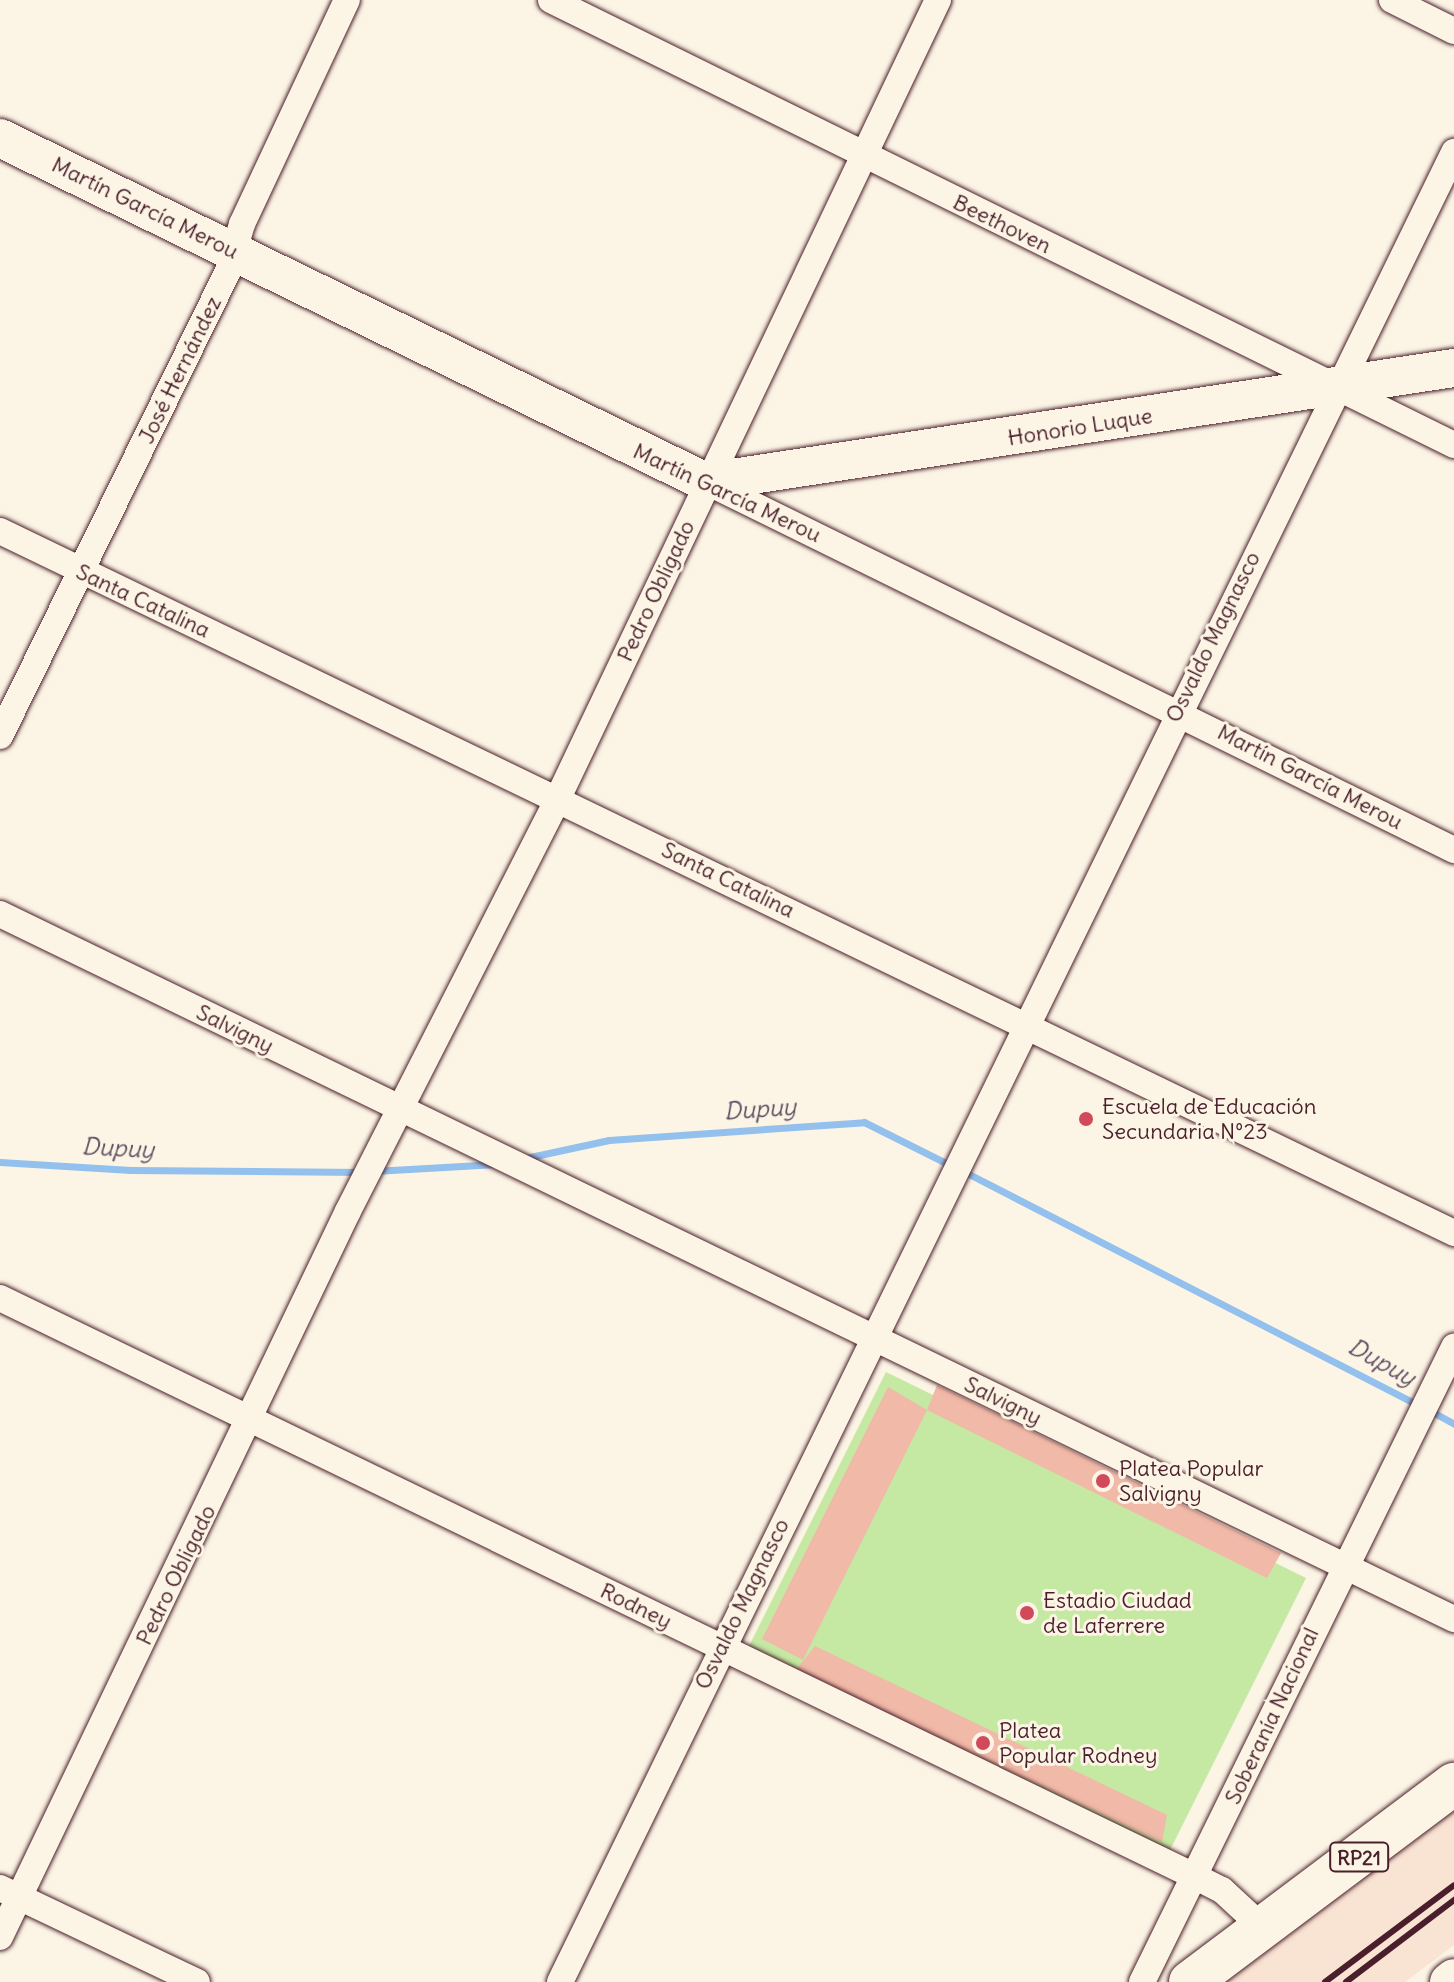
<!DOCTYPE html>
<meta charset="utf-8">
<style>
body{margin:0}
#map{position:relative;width:1454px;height:1982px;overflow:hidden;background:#fcf5e5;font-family:Delius,sans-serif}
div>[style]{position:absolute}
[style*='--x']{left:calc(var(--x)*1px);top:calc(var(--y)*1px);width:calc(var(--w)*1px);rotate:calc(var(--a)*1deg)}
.built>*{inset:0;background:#f9e3d2}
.green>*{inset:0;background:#c5e8a2}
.stream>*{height:7px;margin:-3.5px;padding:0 3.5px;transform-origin:3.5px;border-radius:3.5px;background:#93c0ed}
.building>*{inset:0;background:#f1b9a7}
.roads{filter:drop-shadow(0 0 2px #4a1f2b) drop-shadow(0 0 2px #4a1f2b)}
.street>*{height:26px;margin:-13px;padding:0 13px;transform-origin:13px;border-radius:13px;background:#fcf5e5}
.secondary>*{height:38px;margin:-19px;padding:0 19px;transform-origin:19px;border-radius:19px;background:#fcf5e5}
.primary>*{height:42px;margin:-21px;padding:0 21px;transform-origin:21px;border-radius:21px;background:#fcf5e5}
.rail>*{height:6px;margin:-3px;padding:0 3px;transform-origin:3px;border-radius:3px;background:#4a1f2b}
.dots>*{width:22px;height:22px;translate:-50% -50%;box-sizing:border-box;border:4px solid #fcf5e5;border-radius:50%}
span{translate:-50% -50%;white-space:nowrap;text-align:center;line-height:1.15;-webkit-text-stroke:6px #fcf5e5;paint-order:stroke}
.shield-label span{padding:2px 6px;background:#fcf5e5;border:2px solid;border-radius:6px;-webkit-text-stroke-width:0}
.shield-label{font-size:20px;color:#4a1f2b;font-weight:700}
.street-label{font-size:22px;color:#4a1f2b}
.poi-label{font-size:22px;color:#4a1f2b}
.left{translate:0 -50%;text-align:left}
.water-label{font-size:24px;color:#604f65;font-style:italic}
</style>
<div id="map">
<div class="built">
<i style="clip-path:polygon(1454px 1804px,1454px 1945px,1405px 1982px,1219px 1982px)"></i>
</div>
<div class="green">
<i style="clip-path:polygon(886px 1372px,1306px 1578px,1168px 1854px,748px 1648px)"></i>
</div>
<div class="stream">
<i style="--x:521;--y:1159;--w:90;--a:-12.2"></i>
<i style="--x:609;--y:1140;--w:256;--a:-4"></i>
<i style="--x:864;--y:1122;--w:98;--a:26.6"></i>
<i style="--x:0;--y:1162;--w:131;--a:3.5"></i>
<i style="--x:131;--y:1170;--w:231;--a:0.5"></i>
<i style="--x:374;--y:1171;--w:123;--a:-3.3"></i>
<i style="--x:963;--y:1171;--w:512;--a:27.22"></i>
<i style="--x:1429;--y:1410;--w:29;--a:29"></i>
</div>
<div class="building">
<i style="clip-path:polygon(937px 1385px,1281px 1553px,1267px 1578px,927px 1410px,803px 1660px,762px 1639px,888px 1387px,927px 1410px)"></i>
<i style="clip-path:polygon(815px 1646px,1167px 1815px,1162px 1842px,795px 1671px)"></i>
</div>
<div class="roads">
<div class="street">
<i style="--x:551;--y:0;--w:1007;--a:26.23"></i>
<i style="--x:1392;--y:0;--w:69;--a:26.6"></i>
<i style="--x:707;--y:482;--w:833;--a:26.23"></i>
<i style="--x:0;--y:531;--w:1615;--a:25.77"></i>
<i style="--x:0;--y:736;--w:518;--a:-63.88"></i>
<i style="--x:228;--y:271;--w:49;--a:-73.4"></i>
<i style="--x:242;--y:224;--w:247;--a:-64.9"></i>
<i style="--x:0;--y:914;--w:1616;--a:25.87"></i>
<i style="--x:0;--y:1298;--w:1329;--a:25.83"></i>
<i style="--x:1196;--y:1877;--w:29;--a:27"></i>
<i style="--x:1222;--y:1890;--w:56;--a:42.8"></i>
<i style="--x:0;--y:1888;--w:218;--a:25.5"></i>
<i style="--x:0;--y:1937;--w:805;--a:-64.39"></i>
<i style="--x:348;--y:1211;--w:463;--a:-63"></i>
<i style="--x:558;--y:798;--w:884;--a:-64.54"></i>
<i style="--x:560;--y:1982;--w:2037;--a:-63.96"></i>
<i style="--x:1142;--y:1982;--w:708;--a:-63.83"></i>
</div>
<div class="secondary">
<i style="--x:0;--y:138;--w:785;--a:25.98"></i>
<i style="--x:706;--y:482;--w:757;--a:-8.67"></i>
<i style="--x:1449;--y:1982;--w:6;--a:-39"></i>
</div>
<div class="primary">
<i style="--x:1190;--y:1982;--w:330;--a:-36.9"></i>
</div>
</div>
<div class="rail">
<i style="--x:1325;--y:1982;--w:161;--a:-36.9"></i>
<i style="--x:1346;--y:1982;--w:136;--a:-37.2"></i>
</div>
<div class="dots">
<i style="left:1086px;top:1119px;background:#d1495b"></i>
<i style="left:1103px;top:1481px;background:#d1495b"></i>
<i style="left:1027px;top:1613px;background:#d1495b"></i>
<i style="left:983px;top:1743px;background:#d1495b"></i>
</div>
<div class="shield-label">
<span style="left:1359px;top:1857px">RP21</span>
</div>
<div class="street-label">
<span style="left:145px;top:208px;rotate:26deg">Martín García Merou</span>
<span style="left:1002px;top:224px;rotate:26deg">Beethoven</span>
<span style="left:180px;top:370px;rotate:-64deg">José Hernández</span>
<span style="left:1080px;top:427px;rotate:-9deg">Honorio Luque</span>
<span style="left:727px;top:493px;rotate:25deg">Martín García Merou</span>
<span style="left:656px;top:591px;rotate:-65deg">Pedro Obligado</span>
<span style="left:143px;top:601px;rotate:25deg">Santa Catalina</span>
<span style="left:1213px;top:637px;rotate:-64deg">Osvaldo Magnasco</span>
<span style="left:1310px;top:777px;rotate:27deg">Martín García Merou</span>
<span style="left:728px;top:880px;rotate:26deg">Santa Catalina</span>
<span style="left:235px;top:1029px;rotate:26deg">Salvigny</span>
<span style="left:1003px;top:1401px;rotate:26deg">Salvigny</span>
<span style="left:176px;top:1575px;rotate:-64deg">Pedro Obligado</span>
<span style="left:742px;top:1604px;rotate:-64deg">Osvaldo Magnasco</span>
<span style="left:636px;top:1606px;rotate:26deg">Rodney</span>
<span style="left:1272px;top:1716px;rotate:-65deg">Soberanía Nacional</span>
</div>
<div class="poi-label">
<span class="left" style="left:1102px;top:1119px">Escuela de Educación<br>Secundaria Nº23</span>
<span class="left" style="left:1119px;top:1481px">Platea Popular<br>Salvigny</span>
<span class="left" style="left:1043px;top:1613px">Estadio Ciudad<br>de Laferrere</span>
<span class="left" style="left:999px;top:1743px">Platea<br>Popular Rodney</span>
</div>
<div class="water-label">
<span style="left:760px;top:1109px;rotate:-4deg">Dupuy</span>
<span style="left:118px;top:1148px;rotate:3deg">Dupuy</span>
<span style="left:1382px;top:1362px;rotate:29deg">Dupuy</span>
</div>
</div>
